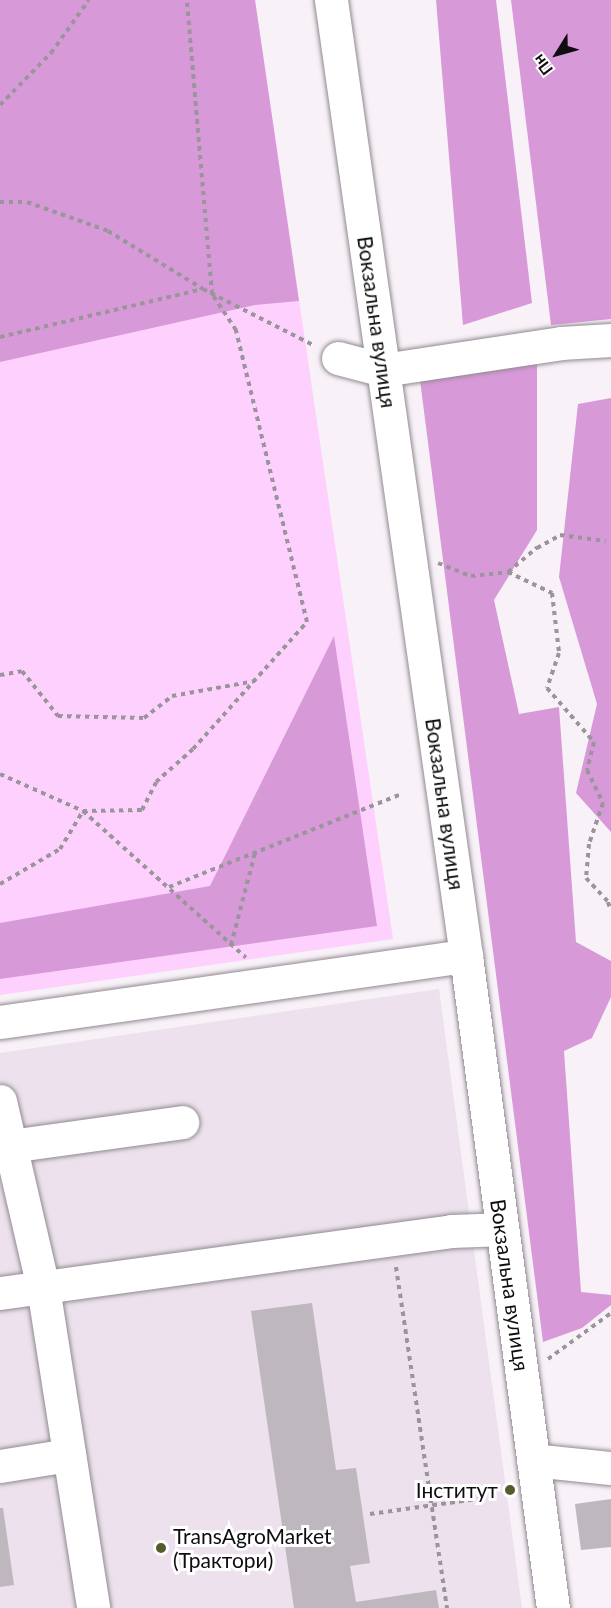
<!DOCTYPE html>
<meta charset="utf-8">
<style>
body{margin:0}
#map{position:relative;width:611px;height:1608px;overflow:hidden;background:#f8f1f8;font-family:Lato,sans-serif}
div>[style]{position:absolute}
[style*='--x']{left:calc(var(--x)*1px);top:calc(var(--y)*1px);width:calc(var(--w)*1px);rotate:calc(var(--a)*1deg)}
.built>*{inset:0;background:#ece1ec}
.green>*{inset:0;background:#fed0fe}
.forest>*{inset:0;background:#d899d9}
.building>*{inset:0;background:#beb8be}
.path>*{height:4px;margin-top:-2px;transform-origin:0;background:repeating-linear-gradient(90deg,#9a959a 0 4.5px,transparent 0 9px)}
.roads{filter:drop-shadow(0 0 2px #918b91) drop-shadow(0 0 2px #918b91)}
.minor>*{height:33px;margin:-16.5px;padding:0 16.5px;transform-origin:16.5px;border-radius:16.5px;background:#fff}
.dots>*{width:16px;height:16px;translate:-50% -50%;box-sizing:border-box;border:3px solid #fff;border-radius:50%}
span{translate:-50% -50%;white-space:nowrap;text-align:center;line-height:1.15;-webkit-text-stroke:6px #fff;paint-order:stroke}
.street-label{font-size:21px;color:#0f0d0f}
.poi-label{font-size:21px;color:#0f0d0f}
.right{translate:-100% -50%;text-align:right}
.left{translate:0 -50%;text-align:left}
.north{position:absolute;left:527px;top:24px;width:60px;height:60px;-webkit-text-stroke:4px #fff;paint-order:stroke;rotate:233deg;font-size:16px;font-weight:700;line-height:24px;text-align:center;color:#0f0d0f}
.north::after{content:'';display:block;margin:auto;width:21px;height:27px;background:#0f0d0f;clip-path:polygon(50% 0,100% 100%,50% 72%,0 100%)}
</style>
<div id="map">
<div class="built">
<i style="clip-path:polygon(439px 989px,522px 1608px,0 1608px,0 1053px)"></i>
</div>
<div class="green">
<i style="clip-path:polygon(0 0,255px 0,393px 939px,0 995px)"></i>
</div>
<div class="forest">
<i style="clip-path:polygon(0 0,255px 0,299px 301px,255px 305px,0 362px)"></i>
<i style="clip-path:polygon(436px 0,496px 0,532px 303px,463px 325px)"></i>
<i style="clip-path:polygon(511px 0,611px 0,611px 319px,551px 325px)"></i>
<i style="clip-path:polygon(537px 353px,537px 530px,494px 600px,519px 714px,559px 707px,576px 942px,611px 961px,611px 997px,592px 1038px,564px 1051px,581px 1292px,611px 1295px,611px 1305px,582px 1328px,543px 1342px,420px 380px)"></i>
<i style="clip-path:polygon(611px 398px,611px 832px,576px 793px,597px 704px,559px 577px,578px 404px)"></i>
<i style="clip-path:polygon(334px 636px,377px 926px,0 979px,0 923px,210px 886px)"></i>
</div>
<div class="building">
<i style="clip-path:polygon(312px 1303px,336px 1470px,356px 1468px,370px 1563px,350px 1566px,356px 1602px,436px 1590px,439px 1608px,294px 1608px,251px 1311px)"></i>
<i style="clip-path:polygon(611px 1499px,611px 1547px,581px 1550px,575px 1504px)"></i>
<i style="clip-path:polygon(0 1508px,3px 1508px,14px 1585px,0 1587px)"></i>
</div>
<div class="path">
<i style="--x:0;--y:105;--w:73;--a:-45.6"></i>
<i style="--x:51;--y:53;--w:65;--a:-54.4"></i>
<i style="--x:0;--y:202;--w:27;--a:0"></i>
<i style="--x:27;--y:202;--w:86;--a:19.7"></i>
<i style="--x:108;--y:231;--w:111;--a:31.4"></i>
<i style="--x:0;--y:337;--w:209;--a:-13.3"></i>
<i style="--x:203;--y:289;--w:123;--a:27"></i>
<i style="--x:438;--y:563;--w:35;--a:22"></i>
<i style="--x:471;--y:576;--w:37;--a:-6"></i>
<i style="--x:508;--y:572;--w:49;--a:25.5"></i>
<i style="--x:552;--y:593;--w:60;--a:83.3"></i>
<i style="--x:559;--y:653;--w:37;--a:109"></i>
<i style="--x:547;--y:688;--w:72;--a:49"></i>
<i style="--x:594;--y:742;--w:29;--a:104"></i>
<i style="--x:587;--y:770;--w:37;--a:64"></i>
<i style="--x:603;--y:803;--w:43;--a:108.9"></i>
<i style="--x:589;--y:844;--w:34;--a:95"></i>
<i style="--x:586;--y:878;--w:33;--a:47"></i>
<i style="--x:608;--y:902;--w:9;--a:72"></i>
<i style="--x:508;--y:572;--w:38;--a:-40"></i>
<i style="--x:537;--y:548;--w:26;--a:-29"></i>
<i style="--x:560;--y:535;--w:46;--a:7.4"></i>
<i style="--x:0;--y:675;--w:22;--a:-10"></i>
<i style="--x:22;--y:671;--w:58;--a:51.3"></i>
<i style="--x:58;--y:716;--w:86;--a:1.3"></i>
<i style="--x:144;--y:718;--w:36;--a:-38"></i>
<i style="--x:172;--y:696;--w:84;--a:-10.2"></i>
<i style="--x:0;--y:774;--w:91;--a:24"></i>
<i style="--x:83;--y:811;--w:219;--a:42"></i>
<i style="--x:0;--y:884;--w:69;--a:-30.3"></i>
<i style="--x:60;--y:849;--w:44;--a:-58.8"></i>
<i style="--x:83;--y:811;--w:59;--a:-1"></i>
<i style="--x:142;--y:810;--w:31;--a:-63"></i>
<i style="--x:156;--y:782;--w:50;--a:-41.7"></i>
<i style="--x:193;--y:749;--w:171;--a:-48.1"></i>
<i style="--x:307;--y:622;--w:301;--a:-103.7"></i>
<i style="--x:236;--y:330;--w:43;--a:-123.7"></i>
<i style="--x:212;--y:294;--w:295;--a:-94.9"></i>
<i style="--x:169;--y:887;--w:248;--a:-21.8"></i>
<i style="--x:231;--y:945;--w:95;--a:-75.4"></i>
<i style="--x:396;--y:1267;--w:345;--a:81.5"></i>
<i style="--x:548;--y:1359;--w:78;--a:-36.1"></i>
<i style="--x:370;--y:1514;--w:115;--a:-8"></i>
</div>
<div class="roads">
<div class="minor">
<i style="--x:331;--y:0;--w:965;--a:81.96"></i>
<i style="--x:466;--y:956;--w:658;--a:82.4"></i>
<i style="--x:338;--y:358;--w:47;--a:14.9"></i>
<i style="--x:383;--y:370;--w:180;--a:-8.6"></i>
<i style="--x:561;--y:343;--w:50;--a:-3.4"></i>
<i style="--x:0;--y:1022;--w:471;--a:-8.1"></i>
<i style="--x:0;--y:1101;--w:191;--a:77"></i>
<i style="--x:43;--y:1287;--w:325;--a:81.1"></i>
<i style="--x:10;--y:1146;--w:174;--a:-7.9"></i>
<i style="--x:0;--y:1293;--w:455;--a:-7.8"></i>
<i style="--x:451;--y:1231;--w:51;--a:-2.2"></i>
<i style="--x:533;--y:1460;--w:78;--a:5.9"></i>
<i style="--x:0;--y:1466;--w:70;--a:-9.1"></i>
</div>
</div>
<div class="dots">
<i style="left:510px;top:1490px;background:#555b2a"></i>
<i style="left:161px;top:1548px;background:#555b2a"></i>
</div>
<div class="street-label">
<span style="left:377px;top:322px;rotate:82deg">Вокзальна вулиця</span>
<span style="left:445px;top:804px;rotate:82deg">Вокзальна вулиця</span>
<span style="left:510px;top:1285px;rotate:82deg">Вокзальна вулиця</span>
</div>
<div class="poi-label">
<span class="right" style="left:498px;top:1490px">Інститут</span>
<span class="left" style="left:173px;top:1548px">TransAgroMarket<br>(Трактори)</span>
</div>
<div class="north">Пн</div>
</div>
